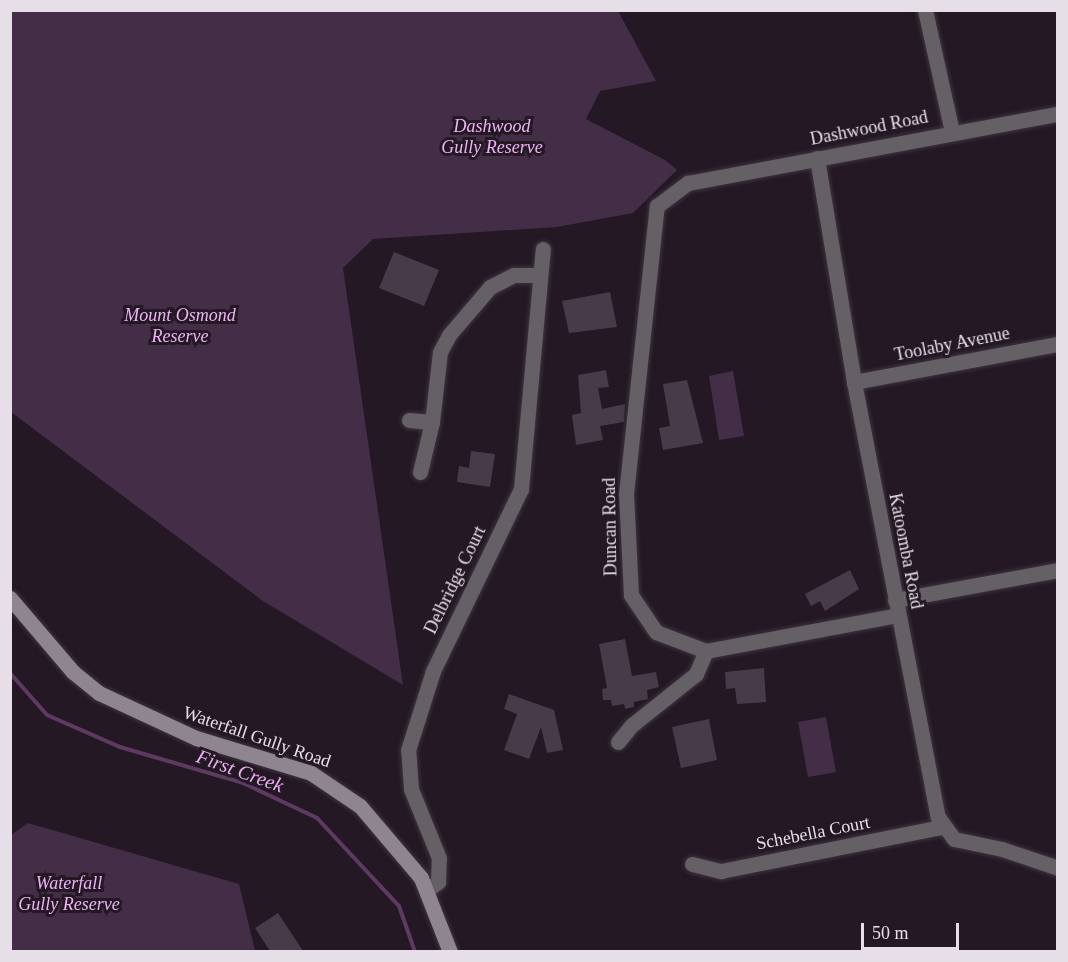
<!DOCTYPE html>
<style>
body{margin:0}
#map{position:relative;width:1068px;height:962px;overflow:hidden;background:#231824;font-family:"Times New Roman",serif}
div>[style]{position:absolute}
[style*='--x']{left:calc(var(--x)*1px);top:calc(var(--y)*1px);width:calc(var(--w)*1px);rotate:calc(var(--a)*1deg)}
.green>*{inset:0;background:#442d47}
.stream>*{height:4px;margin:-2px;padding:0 2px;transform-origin:2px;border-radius:2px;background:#5e3a63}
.building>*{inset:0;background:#473b49}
.roads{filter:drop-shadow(0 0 2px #3e343f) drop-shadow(0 0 2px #3e343f)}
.street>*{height:15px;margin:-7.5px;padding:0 7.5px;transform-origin:7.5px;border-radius:7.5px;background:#655f66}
.secondary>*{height:15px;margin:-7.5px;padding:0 7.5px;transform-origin:7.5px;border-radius:7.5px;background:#8f8590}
span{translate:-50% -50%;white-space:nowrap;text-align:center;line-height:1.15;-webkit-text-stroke:6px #231824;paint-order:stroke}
.park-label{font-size:18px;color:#eeb3f6;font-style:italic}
.street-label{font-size:18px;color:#e7dfe8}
.water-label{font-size:20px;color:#ebb0f3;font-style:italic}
.frame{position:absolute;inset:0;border:12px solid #e7dfe8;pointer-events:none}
.scale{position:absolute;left:861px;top:923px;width:98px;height:27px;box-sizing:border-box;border:3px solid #e7dfe8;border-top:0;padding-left:8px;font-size:18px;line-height:21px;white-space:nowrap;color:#e7dfe8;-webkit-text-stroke:4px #231824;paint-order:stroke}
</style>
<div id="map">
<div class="green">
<i style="clip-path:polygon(10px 11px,618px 11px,656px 81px,600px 91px,586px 119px,665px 160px,677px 170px,633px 213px,557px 227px,373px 239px,343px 268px,403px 685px,263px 601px,11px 412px)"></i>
<i style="clip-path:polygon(733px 371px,744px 436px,719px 440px,709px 376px)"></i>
<i style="clip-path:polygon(826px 717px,836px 772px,808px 777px,798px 722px)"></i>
<i style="clip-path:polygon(28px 823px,239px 884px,255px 951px,11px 951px,11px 835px)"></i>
</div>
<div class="stream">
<i style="--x:10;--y:673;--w:56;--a:48.6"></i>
<i style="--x:47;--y:715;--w:80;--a:23.7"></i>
<i style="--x:120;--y:747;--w:128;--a:16.3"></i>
<i style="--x:243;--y:783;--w:82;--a:25.3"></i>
<i style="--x:317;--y:818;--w:120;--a:47"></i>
<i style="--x:399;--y:906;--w:49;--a:70.8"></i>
</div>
<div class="building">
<i style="clip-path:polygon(394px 252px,439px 270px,424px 306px,379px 288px)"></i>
<i style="clip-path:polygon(610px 292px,617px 327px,569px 333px,562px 301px)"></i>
<i style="clip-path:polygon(606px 370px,609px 387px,598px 388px,602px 409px,625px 404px,624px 422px,600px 426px,603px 440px,576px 445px,572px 415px,581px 413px,578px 375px)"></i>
<i style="clip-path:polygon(687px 380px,703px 443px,663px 450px,659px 428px,670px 426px,663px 384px)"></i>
<i style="clip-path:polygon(471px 451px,495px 454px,490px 487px,457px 482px,459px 466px,469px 468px)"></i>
<i style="clip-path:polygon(850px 570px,859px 589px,825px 611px,820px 601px,811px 606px,805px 594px)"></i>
<i style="clip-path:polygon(625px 639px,632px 676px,656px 672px,659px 687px,647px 690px,648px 699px,634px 702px,634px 707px,625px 709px,624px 704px,612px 706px,611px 700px,603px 700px,602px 689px,607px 688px,599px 644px)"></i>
<i style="clip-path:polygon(764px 668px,766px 702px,737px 704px,735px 688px,726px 689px,725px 672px)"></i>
<i style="clip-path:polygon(509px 694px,554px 710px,563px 750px,547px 753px,541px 727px,529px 759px,504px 750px,517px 714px,504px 709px)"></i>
<i style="clip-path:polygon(709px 719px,717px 760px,681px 768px,672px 727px)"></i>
<i style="clip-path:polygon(278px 913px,303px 951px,270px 951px,255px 928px)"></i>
</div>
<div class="roads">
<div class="street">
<i style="--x:925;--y:10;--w:125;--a:77.5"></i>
<i style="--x:817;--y:158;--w:227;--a:80.6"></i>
<i style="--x:854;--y:382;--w:443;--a:79.1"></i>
<i style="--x:938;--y:817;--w:27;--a:54"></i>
<i style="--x:954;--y:839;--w:49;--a:11.8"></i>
<i style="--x:1002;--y:849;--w:59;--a:18.7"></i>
<i style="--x:854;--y:382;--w:208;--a:-10.6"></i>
<i style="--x:409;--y:420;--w:23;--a:5"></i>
<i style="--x:420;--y:472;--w:51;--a:-76.5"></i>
<i style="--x:432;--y:422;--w:70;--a:-83.5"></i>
<i style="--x:440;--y:352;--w:19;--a:-62"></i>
<i style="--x:449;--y:335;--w:63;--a:-49.5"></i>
<i style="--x:490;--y:287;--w:27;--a:-27"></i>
<i style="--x:514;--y:275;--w:26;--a:0"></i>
<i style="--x:895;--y:600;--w:166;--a:-10.4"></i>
<i style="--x:898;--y:615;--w:195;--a:169.4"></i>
<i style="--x:706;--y:651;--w:53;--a:-159.2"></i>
<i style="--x:656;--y:632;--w:45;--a:-124"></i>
<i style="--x:631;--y:595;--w:101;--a:-92.8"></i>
<i style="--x:626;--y:494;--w:290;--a:-83.9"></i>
<i style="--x:657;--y:206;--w:39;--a:-37"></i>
<i style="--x:688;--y:183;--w:376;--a:-10.6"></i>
<i style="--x:618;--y:742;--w:22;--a:-51"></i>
<i style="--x:632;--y:725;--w:82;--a:-38.6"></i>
<i style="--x:696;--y:674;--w:25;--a:-67"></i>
<i style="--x:692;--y:864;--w:30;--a:14"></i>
<i style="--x:721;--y:871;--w:225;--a:-11.3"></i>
<i style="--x:427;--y:890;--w:14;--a:-36"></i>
<i style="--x:438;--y:882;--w:24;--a:-88"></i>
<i style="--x:439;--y:858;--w:74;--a:-112.1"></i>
<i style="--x:411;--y:789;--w:39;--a:-94"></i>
<i style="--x:408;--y:750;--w:83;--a:-72.4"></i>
<i style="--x:433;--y:671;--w:202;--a:-64.2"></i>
<i style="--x:521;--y:489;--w:241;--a:-84.8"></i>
</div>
<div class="secondary">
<i style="--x:10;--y:598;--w:97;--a:49.6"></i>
<i style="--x:73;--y:672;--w:33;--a:39"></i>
<i style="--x:99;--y:693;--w:107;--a:24.9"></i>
<i style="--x:196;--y:738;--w:120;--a:16.9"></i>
<i style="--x:311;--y:773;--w:59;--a:34"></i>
<i style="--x:360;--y:806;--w:94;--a:49.7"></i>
<i style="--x:421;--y:878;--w:79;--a:68.6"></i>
</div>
</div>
<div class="park-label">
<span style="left:492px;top:137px">Dashwood<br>Gully Reserve</span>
<span style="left:180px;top:326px">Mount Osmond<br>Reserve</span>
<span style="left:69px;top:894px">Waterfall<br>Gully Reserve</span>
</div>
<div class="street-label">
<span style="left:869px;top:128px;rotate:-11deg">Dashwood Road</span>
<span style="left:952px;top:344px;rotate:-11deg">Toolaby Avenue</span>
<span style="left:610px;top:527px;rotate:-91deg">Duncan Road</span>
<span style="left:906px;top:551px;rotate:79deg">Katoomba Road</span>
<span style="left:455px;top:580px;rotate:-64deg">Delbridge Court</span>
<span style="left:257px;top:737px;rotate:19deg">Waterfall Gully Road</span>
<span style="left:813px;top:833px;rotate:-11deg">Schebella Court</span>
</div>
<div class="water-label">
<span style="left:240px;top:771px;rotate:20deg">First Creek</span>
</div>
<div class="frame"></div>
<div class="scale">50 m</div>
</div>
